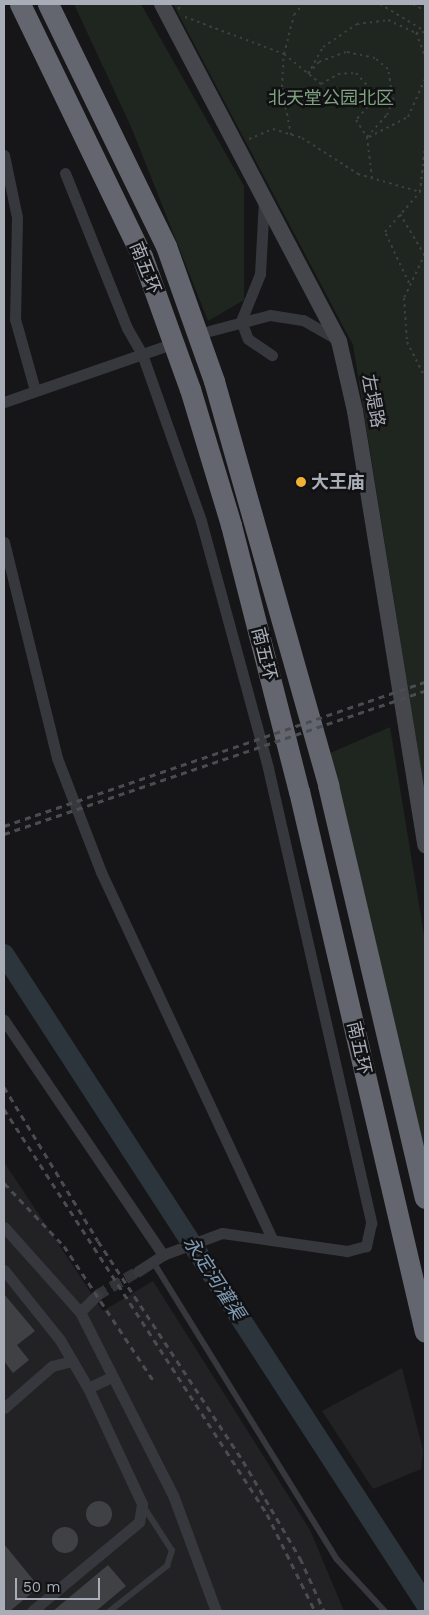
<!DOCTYPE html>
<meta charset="utf-8">
<style>
body{margin:0}
#map{position:relative;width:429px;height:1615px;overflow:hidden;background:#161618;font-family:"Work Sans","Noto Sans SC",sans-serif}
div>[style]{position:absolute}
[style*='--x']{left:calc(var(--x)*1px);top:calc(var(--y)*1px);width:calc(var(--w)*1px);rotate:calc(var(--a)*1deg)}
.built>*{inset:0;background:#222225}
.green>*{inset:0;background:#1e261f}
.river>*{height:20px;margin:-10px;padding:0 10px;transform-origin:10px;border-radius:10px;background:#2c353c}
.building>*{inset:0;background:#404145}
.round{border-radius:50%}
.minor-tunnel>*{height:11px;margin-top:-5.5px;transform-origin:0;background:repeating-linear-gradient(90deg,#333438 0 11px,transparent 0 16.5px)}
.path>*{height:2px;margin-top:-1px;transform-origin:0;background:repeating-linear-gradient(90deg,#3d3f44 0 2.5px,transparent 0 6.5px)}
.service>*{height:5.5px;margin:-2.75px;padding:0 2.75px;transform-origin:2.75px;border-radius:2.75px;background:#37383d}
.minor>*{height:11px;margin:-5.5px;padding:0 5.5px;transform-origin:5.5px;border-radius:5.5px;background:#37383d}
.secondary>*{height:16px;margin:-8px;padding:0 8px;transform-origin:8px;border-radius:8px;background:#45474d}
.motorway>*{height:21px;margin:-10.5px;padding:0 10.5px;transform-origin:10.5px;border-radius:10.5px;background:#63666e}
.rail>*{height:3px;margin-top:-1.5px;transform-origin:0;background:repeating-linear-gradient(90deg,#4a4c52 0 6px,transparent 0 11px)}
.dots>*{width:14px;height:14px;translate:-50% -50%;box-sizing:border-box;border:2px solid #111113;border-radius:50%}
span{translate:-50% -50%;white-space:nowrap;text-align:center;line-height:1.15;-webkit-text-stroke:5px #111113;paint-order:stroke}
.park-label{font-size:18px;color:#7fa381}
.street-label{font-size:18px;color:#a8adb8}
.poi-label{font-size:18px;color:#a8adb8;font-weight:700}
.left{translate:0 -50%;text-align:left}
.water-label{font-size:19px;color:#7f9bb3;font-style:italic}
.frame{position:absolute;inset:0;border:5px solid #a8adb8;pointer-events:none}
.scale{position:absolute;left:15px;top:1578px;width:85px;height:22px;box-sizing:border-box;border:2px solid #a8adb8;border-top:0;padding-left:6px;font-size:15px;line-height:18px;white-space:nowrap;color:#a8adb8;-webkit-text-stroke:4px #111113;paint-order:stroke}
</style>
<div id="map">
<div class="built">
<i style="clip-path:polygon(4px 1162px,103px 1311px,153px 1281px,310px 1530px,344px 1611px,4px 1611px)"></i>
<i style="clip-path:polygon(402px 1368px,423px 1450px,421px 1469px,373px 1489px,322px 1411px)"></i>
</div>
<div class="green">
<i style="clip-path:polygon(74px 4px,141px 4px,244px 186px,244px 300px,208px 321px,132px 129px)"></i>
<i style="clip-path:polygon(173px 4px,425px 4px,425px 794px,353px 345px)"></i>
<i style="clip-path:polygon(390px 727px,425px 941px,425px 1156px,328px 754px)"></i>
</div>
<div class="river">
<i style="--x:4;--y:954;--w:774;--a:57.03"></i>
</div>
<div class="building">
<i style="clip-path:polygon(4px 1294px,35px 1331px,17px 1345px,29px 1360px,13px 1373px,4px 1361px)"></i>
<i class="round" style="left:86px;top:1501px;width:26px;height:26px"></i>
<i class="round" style="left:52px;top:1527px;width:26px;height:26px"></i>
<i style="clip-path:polygon(4px 1544px,39px 1587px,10px 1611px,4px 1611px)"></i>
<i style="clip-path:polygon(108px 1565px,126px 1586px,96px 1611px,53px 1611px)"></i>
</div>
<div class="minor-tunnel">
<i style="--x:97;--y:1295;--w:48;--a:-30.3"></i>
</div>
<div class="path">
<i style="--x:380;--y:4;--w:52;--a:31"></i>
<i style="--x:413;--y:4;--w:14;--a:30"></i>
<i style="--x:178;--y:9;--w:8;--a:-40"></i>
<i style="--x:185;--y:17;--w:106;--a:20.5"></i>
<i style="--x:284;--y:54;--w:40;--a:-75.6"></i>
<i style="--x:294;--y:15;--w:14;--a:-51"></i>
<i style="--x:416;--y:33;--w:9;--a:-6"></i>
<i style="--x:291;--y:135;--w:49;--a:-100.6"></i>
<i style="--x:282;--y:87;--w:33;--a:-87"></i>
<i style="--x:284;--y:54;--w:48;--a:39"></i>
<i style="--x:321;--y:84;--w:20;--a:-30"></i>
<i style="--x:338;--y:74;--w:18;--a:-3"></i>
<i style="--x:356;--y:73;--w:27;--a:48"></i>
<i style="--x:374;--y:93;--w:9;--a:103"></i>
<i style="--x:372;--y:102;--w:24;--a:132"></i>
<i style="--x:356;--y:120;--w:20;--a:57"></i>
<i style="--x:367;--y:137;--w:41;--a:83"></i>
<i style="--x:367;--y:137;--w:30;--a:-48"></i>
<i style="--x:387;--y:115;--w:16;--a:-68"></i>
<i style="--x:393;--y:100;--w:31;--a:-99"></i>
<i style="--x:388;--y:69;--w:17;--a:-140"></i>
<i style="--x:375;--y:58;--w:30;--a:-168"></i>
<i style="--x:346;--y:52;--w:29;--a:160"></i>
<i style="--x:319;--y:62;--w:16;--a:133"></i>
<i style="--x:308;--y:74;--w:31;--a:-61"></i>
<i style="--x:323;--y:47;--w:41;--a:-34.1"></i>
<i style="--x:357;--y:24;--w:31;--a:-7"></i>
<i style="--x:388;--y:20;--w:31;--a:25"></i>
<i style="--x:416;--y:33;--w:24;--a:68"></i>
<i style="--x:369;--y:137;--w:44;--a:-27.1"></i>
<i style="--x:408;--y:117;--w:42;--a:-65.9"></i>
<i style="--x:249;--y:139;--w:26;--a:-23"></i>
<i style="--x:273;--y:129;--w:30;--a:17"></i>
<i style="--x:302;--y:138;--w:67;--a:32.7"></i>
<i style="--x:358;--y:174;--w:65;--a:16.2"></i>
<i style="--x:420;--y:192;--w:46;--a:-83.8"></i>
<i style="--x:400;--y:214;--w:49;--a:59.2"></i>
<i style="--x:425;--y:254;--w:49;--a:115.5"></i>
<i style="--x:404;--y:298;--w:44;--a:86.1"></i>
<i style="--x:407;--y:342;--w:39;--a:63"></i>
<i style="--x:409;--y:283;--w:56;--a:-115.2"></i>
<i style="--x:385;--y:232;--w:53;--a:-48.8"></i>
</div>
<div class="service">
<i style="--x:153;--y:1261;--w:350;--a:58.3"></i>
<i style="--x:337;--y:1559;--w:71;--a:47.3"></i>
<i style="--x:110;--y:1611;--w:73;--a:-38.3"></i>
<i style="--x:167;--y:1566;--w:16;--a:-72"></i>
<i style="--x:172;--y:1551;--w:54;--a:-122.8"></i>
</div>
<div class="minor">
<i style="--x:4;--y:155;--w:63;--a:78.2"></i>
<i style="--x:17;--y:217;--w:102;--a:91.1"></i>
<i style="--x:15;--y:319;--w:74;--a:74.3"></i>
<i style="--x:65;--y:173;--w:167;--a:68.2"></i>
<i style="--x:127;--y:328;--w:30;--a:60"></i>
<i style="--x:142;--y:354;--w:177;--a:70.5"></i>
<i style="--x:201;--y:521;--w:256;--a:74.8"></i>
<i style="--x:268;--y:768;--w:467;--a:77.2"></i>
<i style="--x:371;--y:1223;--w:24;--a:102"></i>
<i style="--x:366;--y:1246;--w:20;--a:165"></i>
<i style="--x:347;--y:1251;--w:126;--a:-171.8"></i>
<i style="--x:222;--y:1233;--w:63;--a:159.6"></i>
<i style="--x:163;--y:1255;--w:30;--a:147"></i>
<i style="--x:241;--y:321;--w:51;--a:-68"></i>
<i style="--x:260;--y:274;--w:75;--a:-86.9"></i>
<i style="--x:241;--y:321;--w:19;--a:69"></i>
<i style="--x:248;--y:339;--w:29;--a:34"></i>
<i style="--x:209;--y:331;--w:63;--a:-14.7"></i>
<i style="--x:270;--y:315;--w:33;--a:9"></i>
<i style="--x:303;--y:320;--w:40;--a:29.7"></i>
<i style="--x:4;--y:402;--w:168;--a:-19.1"></i>
<i style="--x:4;--y:542;--w:222;--a:76.2"></i>
<i style="--x:57;--y:758;--w:122;--a:68.9"></i>
<i style="--x:101;--y:872;--w:403;--a:65"></i>
<i style="--x:4;--y:1020;--w:284;--a:55.9"></i>
<i style="--x:4;--y:1227;--w:114;--a:48.2"></i>
<i style="--x:80;--y:1312;--w:205;--a:63.1"></i>
<i style="--x:173;--y:1495;--w:124;--a:69.7"></i>
<i style="--x:4;--y:1270;--w:90;--a:51.3"></i>
<i style="--x:60;--y:1340;--w:56;--a:59.7"></i>
<i style="--x:88;--y:1388;--w:128;--a:65"></i>
<i style="--x:142;--y:1504;--w:18;--a:99"></i>
<i style="--x:139;--y:1522;--w:139;--a:140.2"></i>
<i style="--x:80;--y:1312;--w:24;--a:-45"></i>
<i style="--x:88;--y:1388;--w:26;--a:-25"></i>
<i style="--x:4;--y:1408;--w:64;--a:-41.2"></i>
<i style="--x:52;--y:1366;--w:21;--a:-14"></i>
</div>
<div class="secondary">
<i style="--x:162;--y:4;--w:381;--a:62.3"></i>
<i style="--x:339;--y:341;--w:72;--a:77.1"></i>
<i style="--x:355;--y:411;--w:440;--a:80.8"></i>
</div>
<div class="motorway">
<i style="--x:20;--y:4;--w:280;--a:64.2"></i>
<i style="--x:142;--y:256;--w:141;--a:70.2"></i>
<i style="--x:190;--y:389;--w:142;--a:73.2"></i>
<i style="--x:231;--y:525;--w:275;--a:75.7"></i>
<i style="--x:299;--y:791;--w:555;--a:76.89"></i>
<i style="--x:48;--y:4;--w:269;--a:64"></i>
<i style="--x:166;--y:246;--w:143;--a:70.4"></i>
<i style="--x:214;--y:381;--w:420;--a:74.2"></i>
<i style="--x:328;--y:785;--w:424;--a:76.8"></i>
</div>
<div class="rail">
<i style="--x:4;--y:826;--w:445;--a:-18.9"></i>
<i style="--x:4;--y:834;--w:445;--a:-18.8"></i>
<i style="--x:4;--y:1087;--w:180;--a:58.6"></i>
<i style="--x:98;--y:1241;--w:263;--a:56.6"></i>
<i style="--x:243;--y:1461;--w:113;--a:59.6"></i>
<i style="--x:300;--y:1558;--w:58;--a:65.6"></i>
<i style="--x:4;--y:1109;--w:483;--a:57"></i>
<i style="--x:267;--y:1514;--w:108;--a:63.7"></i>
<i style="--x:4;--y:1183;--w:87;--a:46.4"></i>
<i style="--x:64;--y:1246;--w:164;--a:56.4"></i>
</div>
<div class="dots">
<i style="left:301px;top:482px;background:#f2b134"></i>
</div>
<div class="park-label">
<span style="left:331px;top:98px">北天堂公园北区</span>
</div>
<div class="street-label">
<span style="left:145px;top:268px;rotate:68deg">南五环</span>
<span style="left:373px;top:401px;rotate:79deg">左堤路</span>
<span style="left:264px;top:654px;rotate:76deg">南五环</span>
<span style="left:359px;top:1048px;rotate:77deg">南五环</span>
</div>
<div class="poi-label">
<span class="left" style="left:311px;top:482px">大王庙</span>
</div>
<div class="water-label">
<span style="left:214px;top:1278px;rotate:57deg">永定河灌渠</span>
</div>
<div class="frame"></div>
<div class="scale">50 m</div>
</div>
